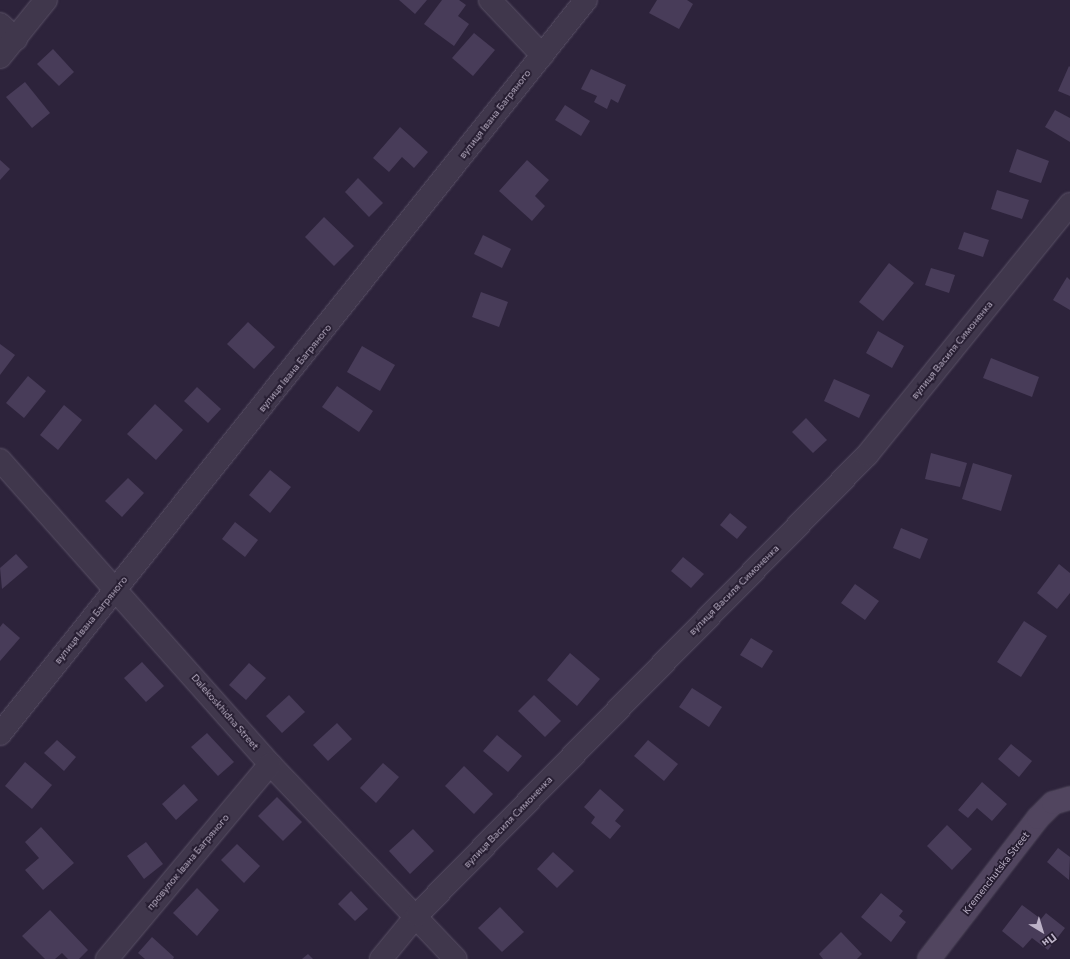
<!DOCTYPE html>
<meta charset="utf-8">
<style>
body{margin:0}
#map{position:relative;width:1070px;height:959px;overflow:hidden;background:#2d233b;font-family:Commissioner,sans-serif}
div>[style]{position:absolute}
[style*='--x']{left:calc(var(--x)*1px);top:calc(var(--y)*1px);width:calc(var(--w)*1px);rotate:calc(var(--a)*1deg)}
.building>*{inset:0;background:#483c59}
.roads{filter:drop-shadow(0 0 1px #5b5267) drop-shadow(0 0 1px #5b5267)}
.street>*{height:22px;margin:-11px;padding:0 11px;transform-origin:11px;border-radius:11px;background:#40374c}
.secondary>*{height:22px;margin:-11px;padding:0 11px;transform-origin:11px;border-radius:11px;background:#51455f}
span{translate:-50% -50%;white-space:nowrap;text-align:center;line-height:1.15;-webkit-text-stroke:3.5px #251c30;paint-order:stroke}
.street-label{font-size:10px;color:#bcb2c7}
.north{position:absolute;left:1022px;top:911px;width:40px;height:40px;-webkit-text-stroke:3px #251c30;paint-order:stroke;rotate:142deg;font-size:11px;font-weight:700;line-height:16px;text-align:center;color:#bcb2c7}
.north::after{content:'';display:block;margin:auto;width:14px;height:18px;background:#bcb2c7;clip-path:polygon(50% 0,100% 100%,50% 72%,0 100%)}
</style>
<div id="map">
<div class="building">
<i style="clip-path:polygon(399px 0,427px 0,415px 14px)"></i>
<i style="clip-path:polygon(442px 0,459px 0,466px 5px,458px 16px,469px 24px,454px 46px,424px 24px)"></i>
<i style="clip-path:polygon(657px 0,687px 0,693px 4px,679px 29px,649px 13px)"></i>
<i style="clip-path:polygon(474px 33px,495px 50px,473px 76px,452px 58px)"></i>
<i style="clip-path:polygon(53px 49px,74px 72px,59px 86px,37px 64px)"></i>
<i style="clip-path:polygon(1069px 66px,1070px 67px,1070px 96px,1058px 91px)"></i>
<i style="clip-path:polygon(591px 69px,626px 85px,618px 103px,611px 99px,607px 109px,594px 102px,597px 96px,581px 89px)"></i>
<i style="clip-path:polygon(25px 82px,50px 113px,32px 128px,6px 97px)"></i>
<i style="clip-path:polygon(565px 105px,590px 121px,581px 136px,555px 120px)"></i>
<i style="clip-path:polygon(1055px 110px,1070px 118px,1070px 142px,1045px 127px)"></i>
<i style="clip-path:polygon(400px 127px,428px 152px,414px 168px,402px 157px,389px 172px,373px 158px)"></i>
<i style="clip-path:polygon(1017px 149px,1049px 161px,1041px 183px,1009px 172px)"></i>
<i style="clip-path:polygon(0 160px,10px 169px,0 180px)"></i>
<i style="clip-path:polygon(527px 160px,549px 180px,535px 196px,545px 206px,532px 221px,499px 191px)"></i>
<i style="clip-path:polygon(358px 178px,383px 203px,369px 217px,345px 192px)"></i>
<i style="clip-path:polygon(997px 190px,1029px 200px,1022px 219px,991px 209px)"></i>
<i style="clip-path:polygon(324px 217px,354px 246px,334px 266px,305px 237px)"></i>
<i style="clip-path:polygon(964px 232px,989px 240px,983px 257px,958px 249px)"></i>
<i style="clip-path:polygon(483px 235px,511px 249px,502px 268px,474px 254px)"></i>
<i style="clip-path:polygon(889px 263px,914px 283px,883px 321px,859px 302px)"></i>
<i style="clip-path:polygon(931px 268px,955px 275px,949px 293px,925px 285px)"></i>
<i style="clip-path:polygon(1067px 277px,1070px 280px,1070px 310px,1053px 300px)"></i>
<i style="clip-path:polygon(481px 292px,508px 302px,499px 327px,472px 317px)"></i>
<i style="clip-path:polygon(248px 322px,275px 347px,254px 369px,227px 344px)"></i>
<i style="clip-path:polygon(878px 331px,904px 346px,892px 368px,866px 353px)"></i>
<i style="clip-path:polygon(0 344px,15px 355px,0 375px)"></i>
<i style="clip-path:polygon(362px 346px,395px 365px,380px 391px,347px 372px)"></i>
<i style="clip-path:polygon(991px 358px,1039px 377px,1032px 397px,983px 378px)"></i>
<i style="clip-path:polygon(28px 376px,46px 391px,24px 418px,6px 403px)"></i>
<i style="clip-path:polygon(834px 379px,870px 395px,859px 418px,824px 401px)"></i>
<i style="clip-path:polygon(337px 386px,373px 411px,359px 432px,322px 407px)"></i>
<i style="clip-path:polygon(197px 387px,221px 409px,208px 423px,184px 401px)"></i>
<i style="clip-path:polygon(155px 404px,183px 430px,156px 460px,127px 434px)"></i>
<i style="clip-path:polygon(64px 405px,82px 420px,58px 450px,40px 435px)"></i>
<i style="clip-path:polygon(806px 418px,827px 440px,813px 453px,792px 432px)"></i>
<i style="clip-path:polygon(931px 453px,967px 463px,960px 487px,925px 479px)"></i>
<i style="clip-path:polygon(973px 463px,1012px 475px,1001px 511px,962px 499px)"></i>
<i style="clip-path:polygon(270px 470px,291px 487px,270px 513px,249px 495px)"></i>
<i style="clip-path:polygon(128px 478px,144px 493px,122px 517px,105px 501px)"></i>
<i style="clip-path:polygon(730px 513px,747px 527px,737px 539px,720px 525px)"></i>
<i style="clip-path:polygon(235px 522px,258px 540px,245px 557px,222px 539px)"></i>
<i style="clip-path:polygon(901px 528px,928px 539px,920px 559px,893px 548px)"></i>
<i style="clip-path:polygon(16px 554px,28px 567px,2px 589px,0 568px)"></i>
<i style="clip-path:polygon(683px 557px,704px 574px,691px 588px,671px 571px)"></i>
<i style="clip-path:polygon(1059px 564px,1070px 573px,1070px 593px,1057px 609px,1037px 593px)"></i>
<i style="clip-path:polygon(855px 584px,879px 601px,865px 620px,841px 603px)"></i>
<i style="clip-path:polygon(1024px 621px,1047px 636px,1021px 677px,997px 662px)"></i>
<i style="clip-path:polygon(3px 623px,20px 638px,0 661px,0 627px)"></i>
<i style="clip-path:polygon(751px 638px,773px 651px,762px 668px,740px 655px)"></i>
<i style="clip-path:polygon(570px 653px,600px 679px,577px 706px,547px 680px)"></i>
<i style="clip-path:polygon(142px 662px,164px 686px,146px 702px,124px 678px)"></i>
<i style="clip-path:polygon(249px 663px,266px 678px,246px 700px,229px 685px)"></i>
<i style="clip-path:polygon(692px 688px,722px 707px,709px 727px,679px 707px)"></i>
<i style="clip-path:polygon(289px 695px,305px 712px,282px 733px,266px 716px)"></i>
<i style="clip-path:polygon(534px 695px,561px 721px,545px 737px,518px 711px)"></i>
<i style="clip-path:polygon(337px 723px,352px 739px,328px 761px,313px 745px)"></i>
<i style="clip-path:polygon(207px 733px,234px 762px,218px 776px,191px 747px)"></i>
<i style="clip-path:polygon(497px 735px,522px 756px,508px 772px,483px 751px)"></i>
<i style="clip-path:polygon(57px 740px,76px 757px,64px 771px,44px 753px)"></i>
<i style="clip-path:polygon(648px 740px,678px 764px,664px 781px,634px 756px)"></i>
<i style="clip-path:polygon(1011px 744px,1032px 761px,1019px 777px,998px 759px)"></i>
<i style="clip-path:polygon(25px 762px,52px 785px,32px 809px,5px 786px)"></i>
<i style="clip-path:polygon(383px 763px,399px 777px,376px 803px,360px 788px)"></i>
<i style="clip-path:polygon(464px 766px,493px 794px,474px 814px,445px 786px)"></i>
<i style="clip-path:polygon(982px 782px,1007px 804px,992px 821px,977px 808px,968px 818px,958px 810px)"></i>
<i style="clip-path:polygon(184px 784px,198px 800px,176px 820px,162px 804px)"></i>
<i style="clip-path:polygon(600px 789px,624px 810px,615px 821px,621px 826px,610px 839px,591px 823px,595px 817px,584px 807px)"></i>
<i style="clip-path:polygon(277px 797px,302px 822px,283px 841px,258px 816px)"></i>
<i style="clip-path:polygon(947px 825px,972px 849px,952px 870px,927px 846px)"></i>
<i style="clip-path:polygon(41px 827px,74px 863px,43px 890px,25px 870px,39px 858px,25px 842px)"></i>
<i style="clip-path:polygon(413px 829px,434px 851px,410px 874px,389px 851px)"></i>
<i style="clip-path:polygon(146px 842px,163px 864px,144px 879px,127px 856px)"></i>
<i style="clip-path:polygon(237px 844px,260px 866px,244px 883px,221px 860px)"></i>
<i style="clip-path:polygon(1058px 848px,1070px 857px,1069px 880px,1047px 862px)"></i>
<i style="clip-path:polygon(553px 852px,574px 871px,557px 888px,537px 869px)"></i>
<i style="clip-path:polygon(197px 888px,219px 910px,197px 936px,173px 913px)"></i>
<i style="clip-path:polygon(351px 891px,368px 909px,355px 921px,338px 904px)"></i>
<i style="clip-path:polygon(881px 893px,903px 911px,899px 916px,906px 922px,891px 942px,861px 917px)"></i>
<i style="clip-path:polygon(1022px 905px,1041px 919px,1046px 913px,1065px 928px,1048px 950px,1032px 938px,1023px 948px,1002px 931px)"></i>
<i style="clip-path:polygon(500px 907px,524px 932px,502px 952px,478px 928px)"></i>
<i style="clip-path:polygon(50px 910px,88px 950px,79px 959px,68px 959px,62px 953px,55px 959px,45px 959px,22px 936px)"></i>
<i style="clip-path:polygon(841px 932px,862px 954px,857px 959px,823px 959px,819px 954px)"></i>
<i style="clip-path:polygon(152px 937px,174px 957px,173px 959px,145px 959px,138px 953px)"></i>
<i style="clip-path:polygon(308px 954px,313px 959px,302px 959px)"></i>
</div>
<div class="roads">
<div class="street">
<i style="--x:490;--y:0;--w:76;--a:46.6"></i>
<i style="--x:0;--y:24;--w:22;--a:43"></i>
<i style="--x:0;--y:57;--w:73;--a:-51.1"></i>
<i style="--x:0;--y:460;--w:407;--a:48.4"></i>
<i style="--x:270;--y:764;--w:269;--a:46.4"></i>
<i style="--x:0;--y:734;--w:939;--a:-51.4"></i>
<i style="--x:107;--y:959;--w:254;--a:-50.1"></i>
<i style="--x:381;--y:959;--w:57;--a:-50.7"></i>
<i style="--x:417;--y:915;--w:644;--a:-45.63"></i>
<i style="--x:867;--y:455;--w:323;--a:-51"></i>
</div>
<div class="secondary">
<i style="--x:929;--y:959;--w:178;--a:-52.3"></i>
<i style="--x:1038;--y:818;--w:21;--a:-45"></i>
<i style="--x:1053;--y:803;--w:18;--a:-16"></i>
</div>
</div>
<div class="street-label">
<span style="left:495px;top:114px;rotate:-52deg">вулиця Івана Багряного</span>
<span style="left:952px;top:350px;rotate:-51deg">вулиця Василя Симоненка</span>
<span style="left:295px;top:368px;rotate:-51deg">вулиця Івана Багряного</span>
<span style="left:734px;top:590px;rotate:-45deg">вулиця Василя Симоненка</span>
<span style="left:91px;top:620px;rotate:-51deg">вулиця Івана Багряного</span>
<span style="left:225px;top:712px;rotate:49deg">Dalekoskhidna Street</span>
<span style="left:508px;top:822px;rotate:-46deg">вулиця Василя Симоненка</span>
<span style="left:188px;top:862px;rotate:-50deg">провулок Івана Багряного</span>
<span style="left:996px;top:873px;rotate:-52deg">Kremenchutska Street</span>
</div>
<div class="north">Пн</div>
</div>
